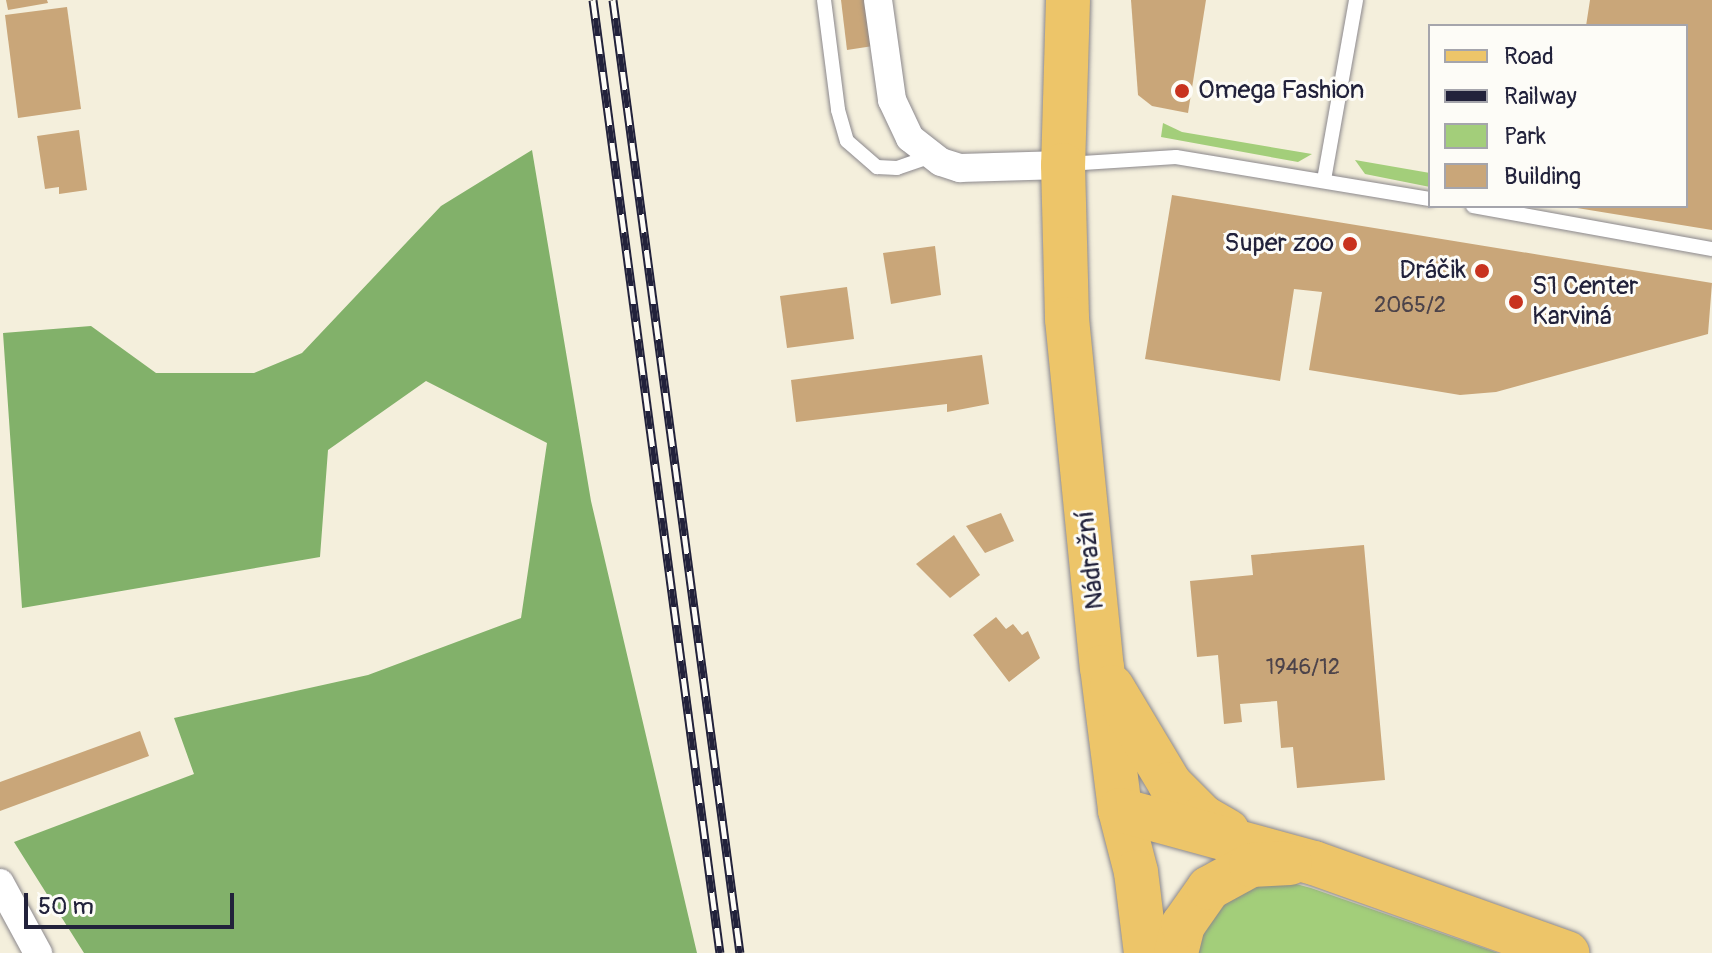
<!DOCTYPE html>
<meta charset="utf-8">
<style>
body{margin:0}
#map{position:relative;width:1712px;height:953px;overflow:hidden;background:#f4efdc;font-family:Pangolin,sans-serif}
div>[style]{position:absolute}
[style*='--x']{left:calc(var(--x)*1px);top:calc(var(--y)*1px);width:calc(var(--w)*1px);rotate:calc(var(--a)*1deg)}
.green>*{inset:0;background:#a3ce7a}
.forest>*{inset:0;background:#82b16a}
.building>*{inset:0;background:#c9a679}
.roads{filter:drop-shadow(0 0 2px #8b888c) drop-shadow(0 0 2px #8b888c)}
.lane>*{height:14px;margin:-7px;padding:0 7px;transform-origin:7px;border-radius:7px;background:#fff}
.street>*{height:28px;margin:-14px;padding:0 14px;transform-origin:14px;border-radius:14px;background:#fff}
.primary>*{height:44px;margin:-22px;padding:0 22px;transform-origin:22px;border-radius:22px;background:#edc569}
.rail>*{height:9px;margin-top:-4.5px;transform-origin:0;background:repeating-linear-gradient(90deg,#fdfcf7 0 18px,#22223b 0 36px);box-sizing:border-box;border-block:2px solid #22223b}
.dots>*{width:22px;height:22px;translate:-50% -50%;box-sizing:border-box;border:4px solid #fdfcf7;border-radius:50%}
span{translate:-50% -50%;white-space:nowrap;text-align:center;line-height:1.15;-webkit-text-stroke:6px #fdfcf7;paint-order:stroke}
.number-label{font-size:22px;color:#4c434a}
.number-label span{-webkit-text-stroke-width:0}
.poi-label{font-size:26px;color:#22223b}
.left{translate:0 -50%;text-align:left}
.right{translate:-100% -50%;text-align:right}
.street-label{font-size:26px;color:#22223b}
.legend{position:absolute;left:1428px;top:24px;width:260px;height:184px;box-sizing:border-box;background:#fdfcf7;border:2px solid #a5a5ac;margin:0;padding:10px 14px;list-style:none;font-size:24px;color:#22223b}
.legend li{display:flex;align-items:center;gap:16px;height:40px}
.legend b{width:40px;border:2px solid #a5a5ac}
.scale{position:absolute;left:24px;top:893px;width:210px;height:36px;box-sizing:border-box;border:4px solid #22223b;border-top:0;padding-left:10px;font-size:24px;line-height:28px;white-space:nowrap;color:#22223b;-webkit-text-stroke:6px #fdfcf7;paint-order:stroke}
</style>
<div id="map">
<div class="green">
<i style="clip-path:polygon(1163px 123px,1182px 132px,1312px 154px,1298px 162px,1161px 137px)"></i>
<i style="clip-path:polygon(1355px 160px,1430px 173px,1430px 187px,1365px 174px)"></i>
<i style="clip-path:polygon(1285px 881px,1311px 888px,1498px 953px,1194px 953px,1208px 920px,1227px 897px,1252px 884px)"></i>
</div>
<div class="forest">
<i style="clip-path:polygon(532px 150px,591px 501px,697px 953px,84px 953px,14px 842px,194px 774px,174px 718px,368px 675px,521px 618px,547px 443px,426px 381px,328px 450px,320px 557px,22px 608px,3px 333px,91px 326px,156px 373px,254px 373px,302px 353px,441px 206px)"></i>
</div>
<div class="building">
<i style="clip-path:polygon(6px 0,47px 0,48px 3px,8px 10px)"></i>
<i style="clip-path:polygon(841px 0,866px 0,873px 46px,847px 50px)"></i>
<i style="clip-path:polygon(1131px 0,1206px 0,1188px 113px,1152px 106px,1138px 95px)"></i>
<i style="clip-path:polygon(1590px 0,1712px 0,1712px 230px,1577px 208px,1686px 206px,1686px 26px,1586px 26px)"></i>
<i style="clip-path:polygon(67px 7px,81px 109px,18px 118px,5px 15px)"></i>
<i style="clip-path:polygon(79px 130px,87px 190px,59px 194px,59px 187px,45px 189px,37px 136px)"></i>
<i style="clip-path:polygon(1172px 195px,1712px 283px,1708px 334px,1496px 392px,1460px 395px,1309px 370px,1322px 292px,1294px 289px,1280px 381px,1145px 359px)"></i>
<i style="clip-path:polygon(935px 246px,941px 295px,891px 304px,883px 253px)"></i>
<i style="clip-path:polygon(847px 287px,854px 339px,787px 348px,780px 296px)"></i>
<i style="clip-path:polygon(982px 355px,989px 404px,947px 412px,947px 404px,796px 422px,791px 380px)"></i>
<i style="clip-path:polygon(1001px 513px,1014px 541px,985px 553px,966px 526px)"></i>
<i style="clip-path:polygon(954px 535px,980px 575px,950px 598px,916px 564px)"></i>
<i style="clip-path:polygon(1364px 545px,1385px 780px,1297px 788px,1293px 747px,1281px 748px,1277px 701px,1240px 704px,1242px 722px,1224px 724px,1218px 655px,1197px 657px,1190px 581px,1253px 575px,1251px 555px)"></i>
<i style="clip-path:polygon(996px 617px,1006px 629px,1013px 624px,1022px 635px,1028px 631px,1040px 658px,1009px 682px,973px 635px)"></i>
<i style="clip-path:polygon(140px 731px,149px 756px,0 811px,0 782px)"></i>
</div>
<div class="roads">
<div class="lane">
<i style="--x:824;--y:0;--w:111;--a:82.7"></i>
<i style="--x:838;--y:110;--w:32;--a:74"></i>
<i style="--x:847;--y:141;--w:40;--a:41"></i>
<i style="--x:877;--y:167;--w:20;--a:3"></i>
<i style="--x:897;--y:168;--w:37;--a:-19"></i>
<i style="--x:1067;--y:164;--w:109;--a:-3.7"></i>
<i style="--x:1176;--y:157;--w:257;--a:9.4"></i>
<i style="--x:1324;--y:180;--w:183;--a:-79.9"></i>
<i style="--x:1473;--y:206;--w:243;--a:10.2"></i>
</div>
<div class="street">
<i style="--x:878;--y:0;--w:101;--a:82"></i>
<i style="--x:892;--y:100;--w:42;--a:64.7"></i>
<i style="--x:910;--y:138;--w:39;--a:38"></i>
<i style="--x:941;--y:162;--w:20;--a:18"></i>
<i style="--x:960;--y:168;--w:103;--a:-1.7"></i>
<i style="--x:0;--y:883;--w:80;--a:61.5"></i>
</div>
<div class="primary">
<i style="--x:1068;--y:0;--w:165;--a:91.7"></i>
<i style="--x:1063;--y:165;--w:154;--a:88.5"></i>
<i style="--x:1067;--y:319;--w:350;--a:84.3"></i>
<i style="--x:1102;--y:667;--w:144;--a:82.8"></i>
<i style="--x:1120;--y:810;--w:64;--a:75.5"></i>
<i style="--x:1136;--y:872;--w:82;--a:83"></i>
<i style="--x:1112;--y:687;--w:113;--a:59.1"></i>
<i style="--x:1170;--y:784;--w:47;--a:45"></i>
<i style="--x:1203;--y:817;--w:28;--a:30"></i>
<i style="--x:1120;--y:810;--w:201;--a:15.3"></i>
<i style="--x:1314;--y:863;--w:269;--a:19.6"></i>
<i style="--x:1176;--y:953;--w:29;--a:-76"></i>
<i style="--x:1183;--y:925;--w:45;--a:-54.9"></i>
<i style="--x:1209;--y:888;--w:48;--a:-28.7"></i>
<i style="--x:1251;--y:865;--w:39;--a:-3"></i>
</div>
</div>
<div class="rail">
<i style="--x:593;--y:0;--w:961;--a:82.41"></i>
<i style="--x:613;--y:0;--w:961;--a:82.41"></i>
</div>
<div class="dots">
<i style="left:1182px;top:91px;background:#c8321e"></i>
<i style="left:1350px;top:244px;background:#c8321e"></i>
<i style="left:1482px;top:271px;background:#c8321e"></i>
<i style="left:1516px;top:302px;background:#c8321e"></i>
</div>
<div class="number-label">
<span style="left:1410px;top:306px">2065/2</span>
<span style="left:1303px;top:668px">1946/12</span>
</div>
<div class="poi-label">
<span class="left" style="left:1198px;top:91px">Omega Fashion</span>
<span class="right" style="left:1334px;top:244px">Super zoo</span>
<span class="right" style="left:1466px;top:271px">Dráčik</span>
<span class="left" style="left:1532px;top:302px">S1 Center<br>Karviná</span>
</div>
<div class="street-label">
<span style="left:1091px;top:560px;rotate:-96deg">Nádražní</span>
</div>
<ul class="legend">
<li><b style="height:10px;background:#edc569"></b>Road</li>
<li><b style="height:10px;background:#22223b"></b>Railway</li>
<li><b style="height:22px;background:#a3ce7a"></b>Park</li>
<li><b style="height:22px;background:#c9a679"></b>Building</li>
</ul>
<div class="scale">50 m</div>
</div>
